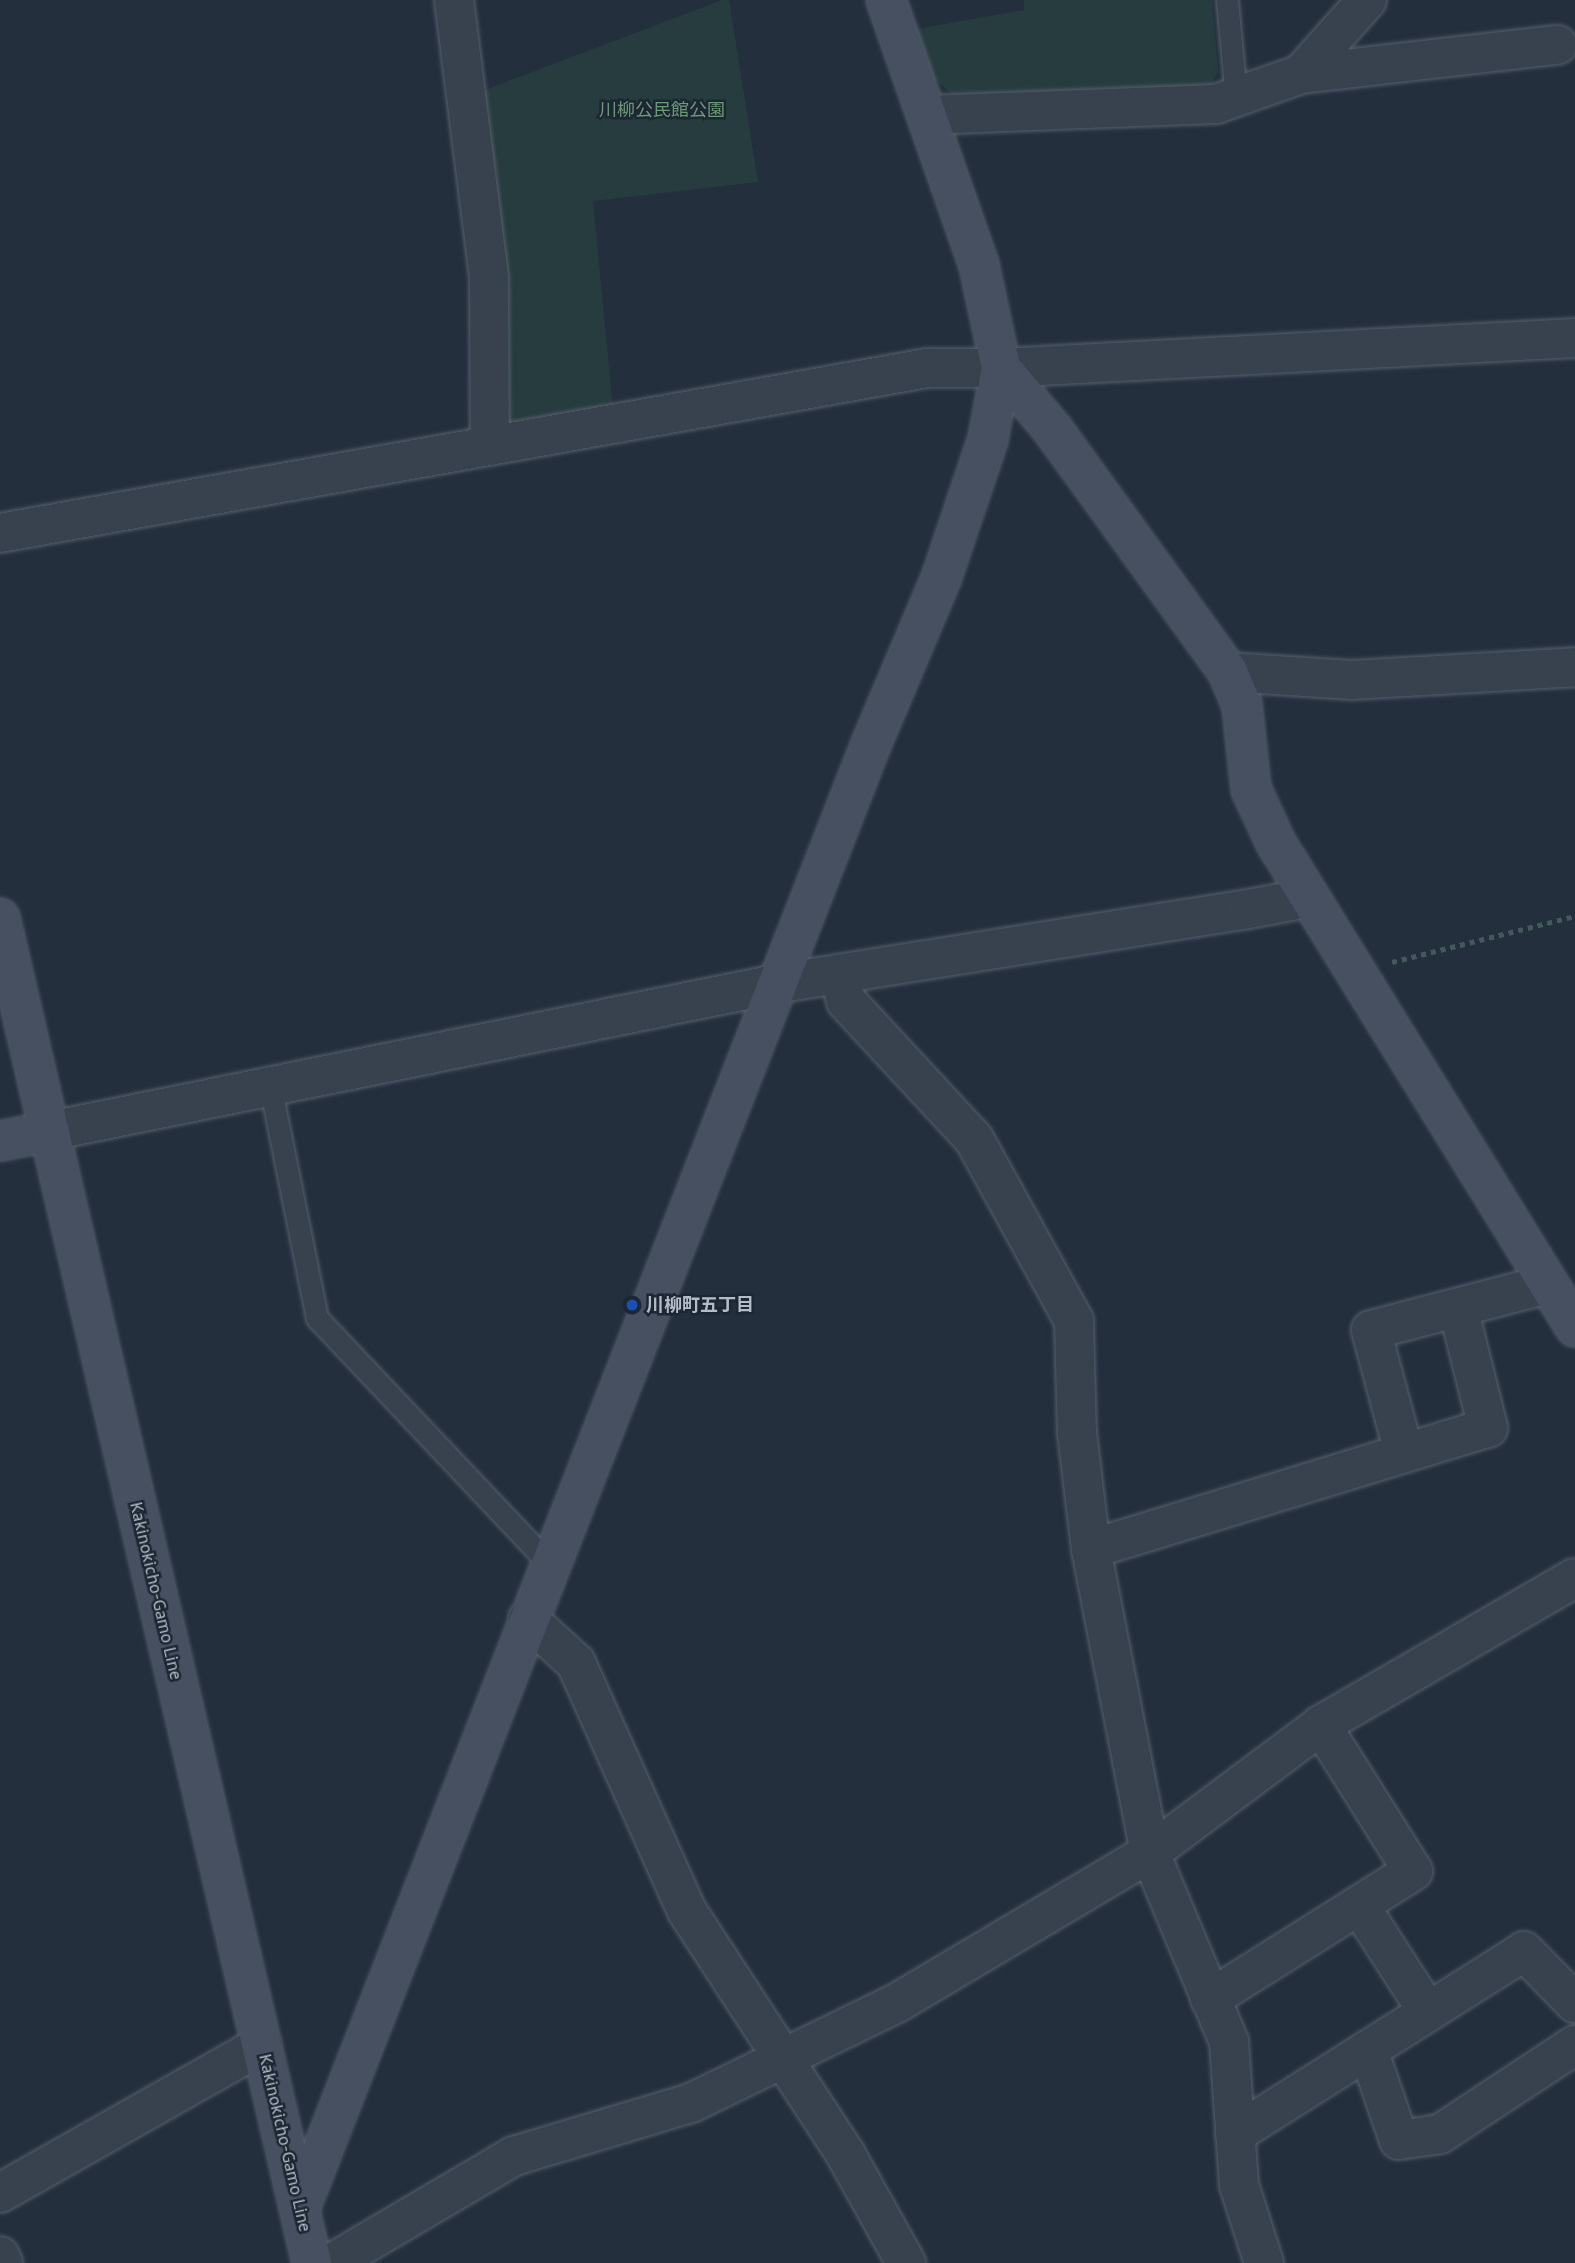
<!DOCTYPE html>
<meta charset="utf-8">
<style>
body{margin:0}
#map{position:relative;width:1575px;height:2263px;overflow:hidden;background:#242f3e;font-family:"PT Sans","Noto Sans JP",sans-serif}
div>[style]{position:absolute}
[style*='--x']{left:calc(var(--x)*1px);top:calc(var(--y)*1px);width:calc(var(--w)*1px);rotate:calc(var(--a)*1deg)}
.green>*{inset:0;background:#263c3f}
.path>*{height:4.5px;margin-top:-2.25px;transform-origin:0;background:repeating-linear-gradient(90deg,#44595c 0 5px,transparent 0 10px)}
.roads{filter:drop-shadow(0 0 2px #565f6c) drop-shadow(0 0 2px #565f6c)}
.lane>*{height:21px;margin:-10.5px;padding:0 10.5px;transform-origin:10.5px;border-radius:10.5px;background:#38414e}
.street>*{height:38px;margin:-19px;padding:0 19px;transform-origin:19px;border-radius:19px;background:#38414e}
.secondary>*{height:38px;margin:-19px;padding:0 19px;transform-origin:19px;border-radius:19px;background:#465061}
.dots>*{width:19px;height:19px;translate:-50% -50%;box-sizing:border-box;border:4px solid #1d2633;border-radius:50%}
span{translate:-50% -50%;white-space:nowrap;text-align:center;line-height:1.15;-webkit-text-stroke:5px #1d2633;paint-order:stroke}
.park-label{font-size:18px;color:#6b9a76}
.poi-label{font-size:18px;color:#b4bcc9;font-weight:700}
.left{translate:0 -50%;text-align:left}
.street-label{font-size:18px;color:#b4bcc9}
</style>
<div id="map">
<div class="green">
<i style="clip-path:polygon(722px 0,729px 0,758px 182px,593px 201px,614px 419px,496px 438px,472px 95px)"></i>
<i style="clip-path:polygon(1024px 0,1212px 0,1218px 71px,1210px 87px,957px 98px,933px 78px,916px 29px,1024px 10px)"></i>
</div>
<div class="path">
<i style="--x:1392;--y:962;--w:189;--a:-14.1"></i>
</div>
<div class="roads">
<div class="lane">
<i style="--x:1227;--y:0;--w:97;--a:84.7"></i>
<i style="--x:270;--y:1085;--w:238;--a:78.6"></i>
<i style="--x:317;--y:1318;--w:339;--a:46.6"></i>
</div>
<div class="street">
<i style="--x:454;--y:0;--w:280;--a:82.8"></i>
<i style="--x:489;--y:278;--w:168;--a:89.7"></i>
<i style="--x:1301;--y:74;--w:258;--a:-6.5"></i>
<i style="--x:927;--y:115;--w:289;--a:-2.2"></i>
<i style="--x:1216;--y:104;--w:90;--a:-19.4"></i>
<i style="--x:1301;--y:74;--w:99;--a:-48.3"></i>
<i style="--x:0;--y:533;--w:942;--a:-10.09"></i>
<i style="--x:927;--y:368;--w:74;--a:0"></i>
<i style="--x:1001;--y:368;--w:575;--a:-2.99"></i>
<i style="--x:1228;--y:672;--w:124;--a:3.7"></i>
<i style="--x:1352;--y:680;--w:223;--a:-3.3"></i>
<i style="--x:841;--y:974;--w:27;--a:80"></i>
<i style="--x:846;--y:1001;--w:188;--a:47.2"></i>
<i style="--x:974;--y:1139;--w:208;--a:61.2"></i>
<i style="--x:1074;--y:1321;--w:112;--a:88.5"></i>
<i style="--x:1077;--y:1433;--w:117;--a:83.1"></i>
<i style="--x:1091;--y:1549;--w:310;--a:79"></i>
<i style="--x:1150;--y:1853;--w:205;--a:67.3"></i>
<i style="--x:1229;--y:2042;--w:143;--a:86"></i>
<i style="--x:1239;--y:2185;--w:82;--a:72.2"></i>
<i style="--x:50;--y:1131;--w:746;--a:-11.45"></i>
<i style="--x:781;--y:983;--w:468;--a:-9"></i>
<i style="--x:1243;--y:910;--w:49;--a:-10.6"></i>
<i style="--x:1291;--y:901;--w:16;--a:-30"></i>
<i style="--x:1404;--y:1453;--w:127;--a:-105"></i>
<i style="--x:1371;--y:1330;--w:182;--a:-14.6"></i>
<i style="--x:1091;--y:1549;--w:415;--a:-17"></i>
<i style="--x:1488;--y:1428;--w:124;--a:-104"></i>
<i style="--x:528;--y:1619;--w:65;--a:42.5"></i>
<i style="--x:576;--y:1663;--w:272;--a:65.9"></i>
<i style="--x:687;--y:1911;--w:291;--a:56.9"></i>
<i style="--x:846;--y:2155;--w:124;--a:60.9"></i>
<i style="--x:1359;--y:1905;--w:127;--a:57.2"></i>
<i style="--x:1210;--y:1999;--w:240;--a:-32.2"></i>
<i style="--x:1413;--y:1871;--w:173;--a:-122.2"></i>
<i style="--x:1368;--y:2050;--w:95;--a:71"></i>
<i style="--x:1399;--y:2140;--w:41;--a:-8.3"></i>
<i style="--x:1440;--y:2134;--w:162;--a:-33.4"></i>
<i style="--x:1235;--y:2134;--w:342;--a:-32.3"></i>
<i style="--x:1524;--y:1951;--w:73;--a:45.6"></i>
<i style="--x:0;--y:2193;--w:301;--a:-29.5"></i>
<i style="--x:0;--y:2256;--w:8;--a:67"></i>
<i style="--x:332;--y:2263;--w:211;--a:-30.5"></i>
<i style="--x:514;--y:2156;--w:185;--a:-16.7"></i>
<i style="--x:691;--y:2103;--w:229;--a:-25.9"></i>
<i style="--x:897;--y:2003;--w:294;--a:-30.7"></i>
<i style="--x:1150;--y:1853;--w:214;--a:-36.8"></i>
<i style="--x:1321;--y:1725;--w:293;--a:-30.1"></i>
</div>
<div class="secondary">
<i style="--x:1001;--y:368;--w:81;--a:50"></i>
<i style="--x:1053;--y:430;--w:299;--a:54.1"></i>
<i style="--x:1228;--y:672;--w:36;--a:67"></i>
<i style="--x:1242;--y:705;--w:84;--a:83.9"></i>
<i style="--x:1251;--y:789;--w:60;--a:65.2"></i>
<i style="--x:1276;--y:843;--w:569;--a:58.29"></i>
<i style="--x:0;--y:918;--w:1381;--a:76.94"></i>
<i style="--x:0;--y:1141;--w:51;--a:-11.3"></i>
<i style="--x:300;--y:2208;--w:1574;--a:-68.69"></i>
<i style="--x:872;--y:742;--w:180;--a:-67.1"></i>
<i style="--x:942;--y:576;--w:145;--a:-71.4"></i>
<i style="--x:988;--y:439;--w:72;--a:-79.6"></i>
<i style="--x:1001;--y:368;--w:105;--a:-102.1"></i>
<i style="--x:979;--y:265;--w:281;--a:-109.3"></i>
</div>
</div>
<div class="dots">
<i style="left:632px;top:1305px;background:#1a4fb4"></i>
</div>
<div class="park-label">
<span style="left:662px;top:110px">川柳公民館公園</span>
</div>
<div class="poi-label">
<span class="left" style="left:646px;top:1305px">川柳町五丁目</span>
</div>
<div class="street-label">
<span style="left:156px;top:1591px;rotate:77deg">Kakinokicho-Gamo Line</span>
<span style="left:285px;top:2143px;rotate:77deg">Kakinokicho-Gamo Line</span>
</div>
</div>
